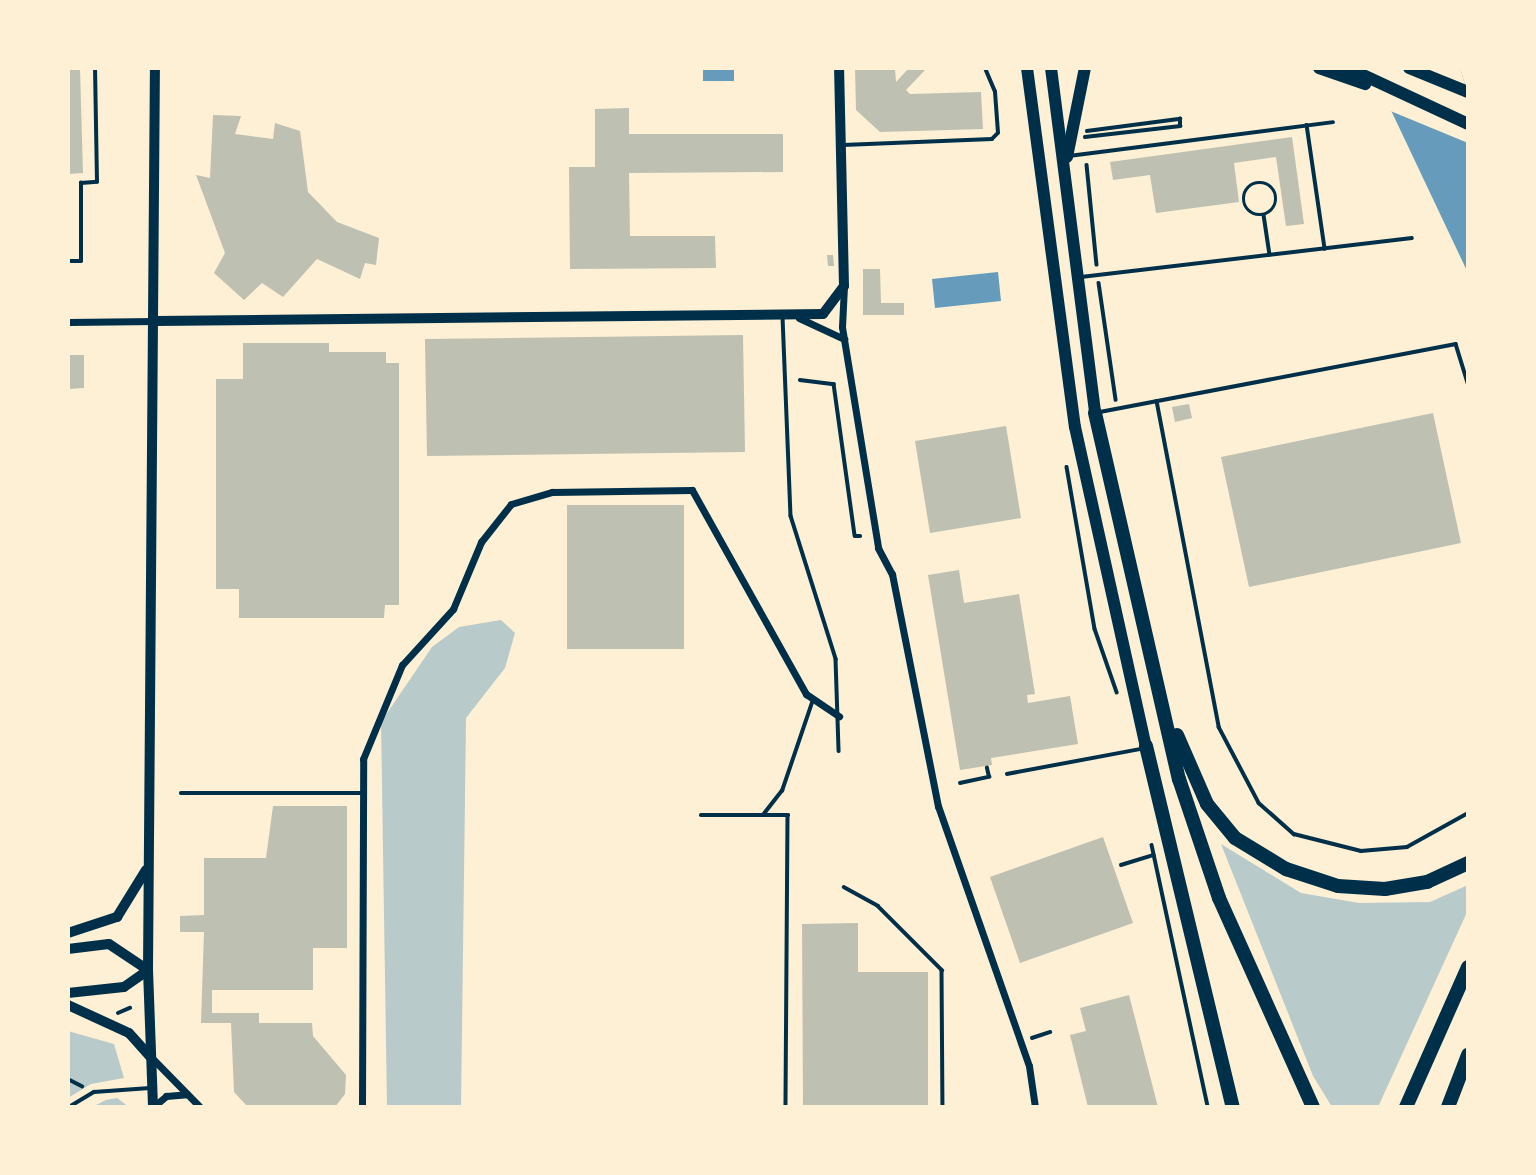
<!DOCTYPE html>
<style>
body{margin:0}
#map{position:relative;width:1536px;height:1175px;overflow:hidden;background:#fdf0d5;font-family:Signika,sans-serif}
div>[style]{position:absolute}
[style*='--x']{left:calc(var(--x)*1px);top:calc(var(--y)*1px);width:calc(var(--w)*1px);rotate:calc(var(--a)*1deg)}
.green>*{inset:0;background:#b9caca}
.water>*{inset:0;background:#669bbc}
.pier>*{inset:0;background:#fdf0d5}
.building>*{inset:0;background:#bec0b2}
.path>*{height:3.5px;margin:-1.75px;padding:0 1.75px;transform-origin:1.75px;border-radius:1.75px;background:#003049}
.service>*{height:3.5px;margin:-1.75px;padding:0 1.75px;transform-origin:1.75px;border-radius:1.75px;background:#003049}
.service>.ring{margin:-1.75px;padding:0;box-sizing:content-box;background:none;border:3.5px solid #003049;border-radius:50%}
.minor>*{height:7px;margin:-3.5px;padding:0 3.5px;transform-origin:3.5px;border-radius:3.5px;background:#003049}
.tertiary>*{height:10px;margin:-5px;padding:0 5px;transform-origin:5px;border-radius:5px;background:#003049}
.secondary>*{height:10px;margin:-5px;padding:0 5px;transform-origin:5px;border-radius:5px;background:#003049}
.primary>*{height:12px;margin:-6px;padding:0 6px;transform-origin:6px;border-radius:6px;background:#003049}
.trunk>*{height:12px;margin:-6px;padding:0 6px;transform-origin:6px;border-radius:6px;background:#003049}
.motorway>*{height:14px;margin:-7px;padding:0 7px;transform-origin:7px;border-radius:7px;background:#003049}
span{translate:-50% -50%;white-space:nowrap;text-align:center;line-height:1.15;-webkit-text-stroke:7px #fdf0d5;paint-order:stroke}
.frame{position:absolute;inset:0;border:70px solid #fdf0d5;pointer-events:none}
</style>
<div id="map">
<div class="green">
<i style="clip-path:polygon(501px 620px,515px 633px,505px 668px,466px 718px,461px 1107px,387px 1107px,381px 722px,432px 647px,459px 627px)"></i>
<i style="clip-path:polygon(1221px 844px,1301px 893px,1359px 903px,1430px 902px,1468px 885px,1468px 910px,1378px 1107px,1332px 1107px,1313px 1076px)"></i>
<i style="clip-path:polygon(68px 1031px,114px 1044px,124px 1078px,91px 1084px,68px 1098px)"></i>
<i style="clip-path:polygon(117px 1098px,129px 1107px,92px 1107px,106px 1100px)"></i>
</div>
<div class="water">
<i style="clip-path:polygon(703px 68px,734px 68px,734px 81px,703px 81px)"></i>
<i style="clip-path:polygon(1371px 68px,1460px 68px,1468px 94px,1468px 273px)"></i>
<i style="clip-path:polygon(998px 272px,1001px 301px,935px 308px,932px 279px)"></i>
</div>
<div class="pier">
<i style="clip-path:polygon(1367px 68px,1460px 68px,1468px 94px,1468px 143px,1388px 110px)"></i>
</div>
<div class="building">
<i style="clip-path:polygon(68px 68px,80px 68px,83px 173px,68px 174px)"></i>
<i style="clip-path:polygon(855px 68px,895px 68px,896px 82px,909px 68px,927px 68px,906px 90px,910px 94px,981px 92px,983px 129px,880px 132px,856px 110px)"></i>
<i style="clip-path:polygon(629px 108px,629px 134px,783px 134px,783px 172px,629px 173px,630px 236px,715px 236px,716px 268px,570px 269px,569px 167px,595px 167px,595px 109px)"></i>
<i style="clip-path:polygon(213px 115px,241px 116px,235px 134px,273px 139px,275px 123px,300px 131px,308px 192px,337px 222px,379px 238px,376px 265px,365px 263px,360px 279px,317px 259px,283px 297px,262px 283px,244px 300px,214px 273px,225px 253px,196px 175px,210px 178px)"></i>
<i style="clip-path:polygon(1292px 137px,1304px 224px,1286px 226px,1276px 157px,1234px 163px,1239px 202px,1156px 213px,1150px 175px,1113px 180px,1110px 162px)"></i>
<i style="clip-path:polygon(827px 255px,833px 255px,834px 266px,828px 266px)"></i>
<i style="clip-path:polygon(863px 269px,880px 269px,881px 303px,904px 303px,904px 315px,863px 315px)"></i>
<i style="clip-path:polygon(743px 335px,745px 452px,427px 456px,425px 339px)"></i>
<i style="clip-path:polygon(243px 343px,329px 343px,329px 352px,386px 352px,386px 363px,399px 363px,399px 605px,385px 605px,384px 618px,239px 618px,239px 589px,216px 589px,216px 379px,243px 379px)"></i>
<i style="clip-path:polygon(68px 355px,84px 355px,84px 388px,68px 389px)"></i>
<i style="clip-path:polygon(1189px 404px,1192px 418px,1175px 422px,1172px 407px)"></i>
<i style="clip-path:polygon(1433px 413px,1461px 543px,1249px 587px,1221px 457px)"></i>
<i style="clip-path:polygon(1006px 426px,1021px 518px,930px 533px,915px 441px)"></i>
<i style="clip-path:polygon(567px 505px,684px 505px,684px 649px,567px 649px)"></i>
<i style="clip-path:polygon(959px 570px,964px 603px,1019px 594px,1035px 694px,1027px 695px,1028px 703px,1070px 696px,1078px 744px,991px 758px,992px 765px,960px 770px,928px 575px)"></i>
<i style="clip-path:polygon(273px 806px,347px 806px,347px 948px,313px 948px,313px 990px,212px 990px,212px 1013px,259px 1013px,259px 1023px,312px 1023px,313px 1036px,346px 1075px,345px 1094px,335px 1107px,248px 1107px,234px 1092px,231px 1023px,201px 1023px,204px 932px,180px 932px,180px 916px,204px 915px,204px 858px,266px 858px)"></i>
<i style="clip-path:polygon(1103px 837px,1133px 923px,1020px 963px,990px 877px)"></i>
<i style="clip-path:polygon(858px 923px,858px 972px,928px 972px,928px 1106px,803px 1107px,802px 924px)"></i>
<i style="clip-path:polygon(1129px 995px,1158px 1107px,1088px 1107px,1070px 1035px,1086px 1031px,1080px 1008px)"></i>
</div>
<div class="path">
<i style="--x:1087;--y:131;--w:94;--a:-7.4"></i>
<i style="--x:1085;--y:137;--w:96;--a:-6.6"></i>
<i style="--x:1180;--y:126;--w:7;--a:-90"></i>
<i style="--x:1087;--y:165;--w:100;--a:84.3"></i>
<i style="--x:1099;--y:283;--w:118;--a:81.7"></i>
<i style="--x:800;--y:380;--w:34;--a:7"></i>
<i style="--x:834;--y:384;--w:153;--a:82.1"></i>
<i style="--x:855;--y:536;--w:5;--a:0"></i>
<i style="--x:1067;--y:467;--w:164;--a:80.2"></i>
<i style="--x:1095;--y:629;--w:67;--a:70.8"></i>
<i style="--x:960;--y:783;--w:30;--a:-12"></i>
<i style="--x:989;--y:777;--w:9;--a:-103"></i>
<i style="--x:1152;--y:845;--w:268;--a:77.9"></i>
<i style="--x:1121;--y:865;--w:34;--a:-17"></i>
<i style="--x:118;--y:1013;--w:13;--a:-23"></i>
<i style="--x:1032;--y:1038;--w:19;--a:-18"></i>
<i style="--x:68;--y:1079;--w:16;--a:27"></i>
</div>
<div class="service">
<i style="--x:1307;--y:125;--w:125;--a:81.7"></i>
<i style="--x:843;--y:145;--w:149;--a:-2.3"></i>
<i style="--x:992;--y:139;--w:8;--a:-45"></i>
<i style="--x:998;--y:133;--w:41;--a:-94.2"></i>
<i style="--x:995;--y:92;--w:26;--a:-113"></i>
<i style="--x:1069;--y:156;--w:266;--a:-7.3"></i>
<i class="ring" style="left:1244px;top:183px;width:28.5px;height:28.5px"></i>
<i style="--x:1264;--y:215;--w:40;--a:81.5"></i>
<i style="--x:68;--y:261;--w:13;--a:0"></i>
<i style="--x:81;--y:261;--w:78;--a:-90"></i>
<i style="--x:81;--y:183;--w:16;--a:-4"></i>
<i style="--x:97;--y:182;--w:114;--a:-91"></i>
<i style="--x:1081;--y:277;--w:333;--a:-6.7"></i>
<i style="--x:783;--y:317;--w:199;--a:87.7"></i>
<i style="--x:791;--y:516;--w:150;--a:72.5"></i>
<i style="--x:836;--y:659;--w:92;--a:88.1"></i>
<i style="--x:1157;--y:401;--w:332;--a:79.2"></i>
<i style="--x:1219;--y:727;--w:86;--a:62.2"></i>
<i style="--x:1259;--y:803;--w:47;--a:41.5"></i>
<i style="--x:1294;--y:834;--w:69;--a:14.2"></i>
<i style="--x:1361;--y:851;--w:46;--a:-5"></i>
<i style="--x:1407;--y:847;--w:70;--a:-29.1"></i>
<i style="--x:1100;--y:412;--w:362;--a:-10.8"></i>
<i style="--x:1456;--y:344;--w:41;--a:72.9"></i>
<i style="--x:1007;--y:774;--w:136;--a:-10.6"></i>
<i style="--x:181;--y:793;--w:180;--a:0"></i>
<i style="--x:701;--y:815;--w:87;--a:0"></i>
<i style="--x:788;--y:815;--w:292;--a:90.4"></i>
<i style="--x:763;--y:815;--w:31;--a:-52"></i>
<i style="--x:782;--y:791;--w:96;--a:-71.2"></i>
<i style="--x:844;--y:887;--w:39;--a:29"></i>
<i style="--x:878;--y:906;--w:91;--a:45"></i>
<i style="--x:942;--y:970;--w:137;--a:89.6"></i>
<i style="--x:69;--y:1107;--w:29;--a:-31"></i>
<i style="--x:94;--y:1092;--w:56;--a:-4.1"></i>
</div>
<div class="minor">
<i style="--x:844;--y:286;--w:41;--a:92.8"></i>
<i style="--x:842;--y:327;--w:224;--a:80.7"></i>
<i style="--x:878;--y:548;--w:30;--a:62"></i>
<i style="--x:892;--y:574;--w:237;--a:78.8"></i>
<i style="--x:938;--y:806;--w:275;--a:70.7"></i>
<i style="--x:1029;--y:1066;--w:41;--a:81.7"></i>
<i style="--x:799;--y:318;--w:50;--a:25"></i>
<i style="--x:68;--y:322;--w:87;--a:-0.7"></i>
<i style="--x:151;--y:1057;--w:70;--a:45.6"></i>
<i style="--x:153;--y:1107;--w:17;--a:-40"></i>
<i style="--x:166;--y:1096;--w:21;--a:-5"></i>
<i style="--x:362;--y:1107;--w:348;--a:-89.8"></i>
<i style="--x:363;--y:759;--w:102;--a:-67.5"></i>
<i style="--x:402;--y:665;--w:76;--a:-47.7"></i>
<i style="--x:453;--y:609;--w:73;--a:-67.3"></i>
<i style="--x:481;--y:542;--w:48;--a:-51.7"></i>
<i style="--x:511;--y:504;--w:43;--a:-16.3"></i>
<i style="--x:552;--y:492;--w:140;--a:-0.8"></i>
<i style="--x:692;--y:490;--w:234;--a:60.8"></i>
<i style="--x:806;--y:694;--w:40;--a:34"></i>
</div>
<div class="tertiary">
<i style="--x:156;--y:321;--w:667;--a:-0.6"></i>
<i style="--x:823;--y:314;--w:35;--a:-53"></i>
<i style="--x:844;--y:286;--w:218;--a:-91.3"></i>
<i style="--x:68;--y:949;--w:41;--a:-7"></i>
<i style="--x:109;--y:944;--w:47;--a:33.7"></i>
<i style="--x:148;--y:970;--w:137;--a:87.9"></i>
<i style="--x:68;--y:1005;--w:67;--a:24.7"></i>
<i style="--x:129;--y:1033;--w:31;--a:48"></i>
</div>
<div class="secondary">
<i style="--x:68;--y:933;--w:52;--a:-18.1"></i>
<i style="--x:117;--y:917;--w:55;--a:-58.3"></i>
<i style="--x:68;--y:993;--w:56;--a:-6.1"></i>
<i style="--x:124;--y:987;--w:29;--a:-35"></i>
<i style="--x:148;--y:970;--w:902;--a:-89.56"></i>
</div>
<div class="primary">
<i style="--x:1027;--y:68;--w:362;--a:82.4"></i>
<i style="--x:1075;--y:427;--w:327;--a:77.5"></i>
<i style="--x:1051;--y:68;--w:348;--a:82.7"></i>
</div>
<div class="trunk">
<i style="--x:1319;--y:68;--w:49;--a:19.2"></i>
<i style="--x:1348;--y:68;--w:132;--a:25"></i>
<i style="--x:1409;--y:68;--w:64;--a:22.1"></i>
<i style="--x:1067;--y:157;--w:91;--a:-78.6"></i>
</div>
<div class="motorway">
<i style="--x:1095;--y:413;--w:376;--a:77.1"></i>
<i style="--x:1179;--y:779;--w:126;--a:71.4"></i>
<i style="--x:1219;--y:898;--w:229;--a:65.8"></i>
<i style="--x:1177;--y:735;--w:75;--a:66.5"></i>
<i style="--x:1207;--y:804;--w:44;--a:50.5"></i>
<i style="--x:1235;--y:838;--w:60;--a:31.3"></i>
<i style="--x:1286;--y:869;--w:55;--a:18.1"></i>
<i style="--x:1338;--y:886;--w:47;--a:3.7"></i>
<i style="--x:1385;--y:889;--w:43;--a:-9.5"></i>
<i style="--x:1427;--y:882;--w:45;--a:-24.9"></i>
<i style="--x:1146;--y:746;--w:371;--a:76.5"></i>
<i style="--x:1406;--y:1107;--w:153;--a:-66.1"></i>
<i style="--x:1448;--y:1107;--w:56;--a:-69"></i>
</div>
<div class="frame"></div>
</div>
